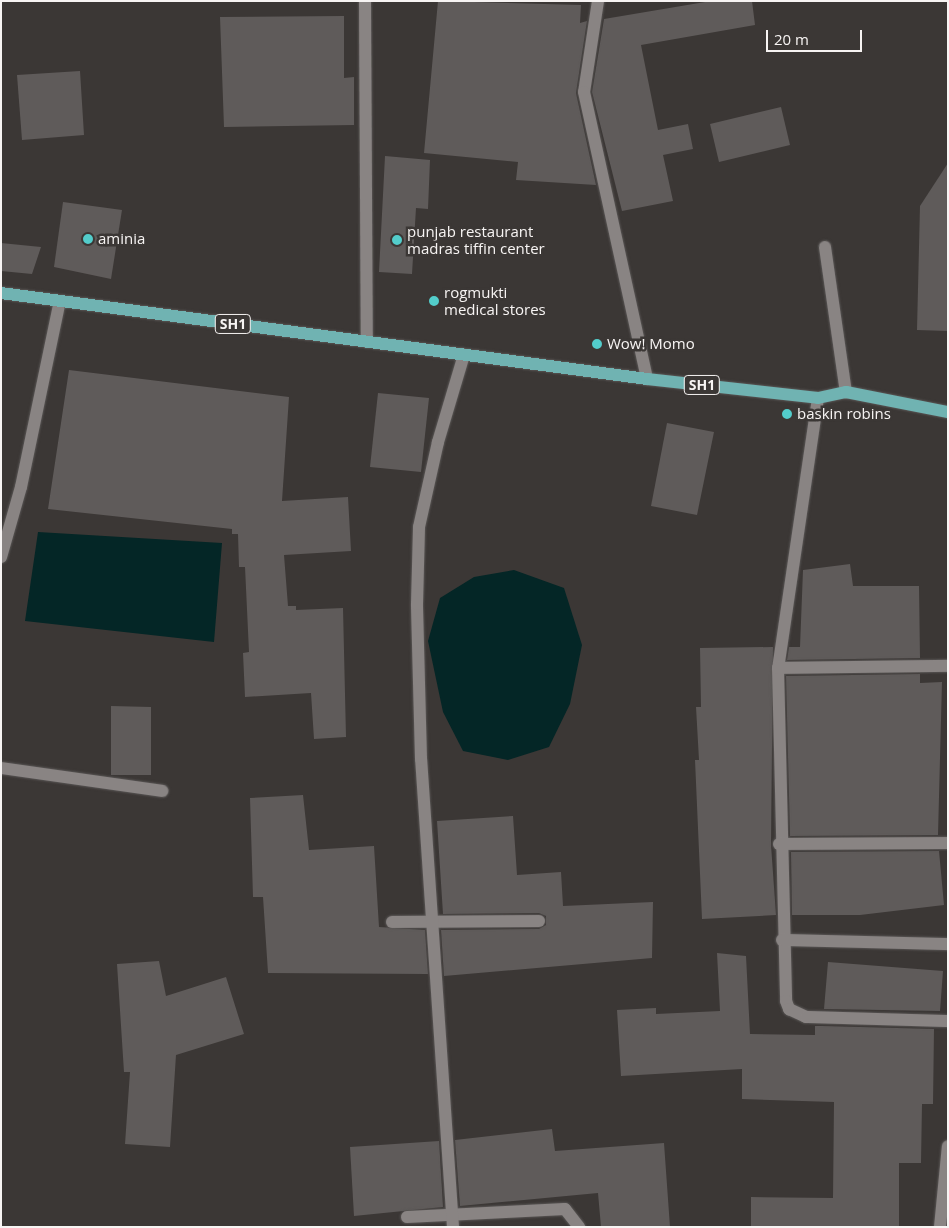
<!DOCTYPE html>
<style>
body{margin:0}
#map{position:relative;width:949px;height:1228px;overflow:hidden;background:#3b3735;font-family:"Open Sans",sans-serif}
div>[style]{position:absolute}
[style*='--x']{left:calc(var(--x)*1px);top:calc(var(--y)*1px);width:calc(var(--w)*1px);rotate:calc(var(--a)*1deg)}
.water>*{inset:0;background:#042626}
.building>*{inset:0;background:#5f5b5a}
.roads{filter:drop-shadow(0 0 1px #595655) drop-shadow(0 0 1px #595655)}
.minor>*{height:12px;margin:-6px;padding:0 6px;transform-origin:6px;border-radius:6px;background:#898483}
.major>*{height:12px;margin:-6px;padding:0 6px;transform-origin:6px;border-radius:6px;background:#70b3b2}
.dots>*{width:14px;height:14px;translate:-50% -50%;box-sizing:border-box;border:2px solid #3b3735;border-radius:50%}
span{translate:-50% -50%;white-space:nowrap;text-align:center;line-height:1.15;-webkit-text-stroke:5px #3b3735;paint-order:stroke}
.shield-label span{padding:1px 4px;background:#3b3735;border:1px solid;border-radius:4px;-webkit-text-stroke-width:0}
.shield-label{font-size:14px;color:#f7f4f3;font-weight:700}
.poi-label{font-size:15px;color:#f7f4f3}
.left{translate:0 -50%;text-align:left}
.frame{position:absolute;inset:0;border:2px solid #f7f4f3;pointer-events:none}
.scale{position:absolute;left:766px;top:30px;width:96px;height:22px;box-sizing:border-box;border:2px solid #f7f4f3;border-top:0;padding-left:6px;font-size:15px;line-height:18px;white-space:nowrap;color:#f7f4f3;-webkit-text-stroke:4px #3b3735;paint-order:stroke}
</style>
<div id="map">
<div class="water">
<i style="clip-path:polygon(38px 532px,222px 543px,214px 642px,25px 621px)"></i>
<i style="clip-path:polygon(514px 570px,564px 588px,582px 645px,570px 704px,549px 747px,508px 760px,463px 751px,443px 712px,428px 641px,440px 598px,474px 577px)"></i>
</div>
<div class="building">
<i style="clip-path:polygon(438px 1px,581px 5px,580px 23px,587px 21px,576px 93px,596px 185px,516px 180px,518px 162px,424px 153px)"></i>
<i style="clip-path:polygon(711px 1px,752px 1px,755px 25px,641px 45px,658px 130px,688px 124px,693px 149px,663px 155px,673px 201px,622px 211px,592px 92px,604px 19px)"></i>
<i style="clip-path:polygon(344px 16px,344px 78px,354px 77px,354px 125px,224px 127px,220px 17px)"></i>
<i style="clip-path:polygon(80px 71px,84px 135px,22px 140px,17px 75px)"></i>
<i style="clip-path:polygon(781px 107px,790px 145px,719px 162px,710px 124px)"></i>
<i style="clip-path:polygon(385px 156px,430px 160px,428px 209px,416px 208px,412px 274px,379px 272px)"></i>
<i style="clip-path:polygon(948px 163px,948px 331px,917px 330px,920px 206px)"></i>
<i style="clip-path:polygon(63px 202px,122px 210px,111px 279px,54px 267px)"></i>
<i style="clip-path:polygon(1px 243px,41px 247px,32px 274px,1px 271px)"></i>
<i style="clip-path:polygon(69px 370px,289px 397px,282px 501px,348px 497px,351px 551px,284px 555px,288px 606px,296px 606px,296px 610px,343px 608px,346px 737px,314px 739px,311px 693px,245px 697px,243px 653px,249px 652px,245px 567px,239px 567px,238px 534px,232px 534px,232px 529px,48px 509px)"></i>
<i style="clip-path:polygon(378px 393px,429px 398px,421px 472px,370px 467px)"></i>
<i style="clip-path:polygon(667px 423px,714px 432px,697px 515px,651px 506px)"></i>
<i style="clip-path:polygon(850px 564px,853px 586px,919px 586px,920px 658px,787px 660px,789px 647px,800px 647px,803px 570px)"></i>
<i style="clip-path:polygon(773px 647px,771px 845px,776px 915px,702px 919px,695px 760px,699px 760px,696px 707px,701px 707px,700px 648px)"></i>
<i style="clip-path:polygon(920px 674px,920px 683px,942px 682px,938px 835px,790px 836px,786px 676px)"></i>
<i style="clip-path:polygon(111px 706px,151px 707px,151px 775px,111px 775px)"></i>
<i style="clip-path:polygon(303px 795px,309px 850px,374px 846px,379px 927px,425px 930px,428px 974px,268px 973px,263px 897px,253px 897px,250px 798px)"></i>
<i style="clip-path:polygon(513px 816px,517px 875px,561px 872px,563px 906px,653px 902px,652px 958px,444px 976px,441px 930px,539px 929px,546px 925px,546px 916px,539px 913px,443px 914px,437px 821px)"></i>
<i style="clip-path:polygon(939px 851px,944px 905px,860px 915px,792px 915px,791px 852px)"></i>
<i style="clip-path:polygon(717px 953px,746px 956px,750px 1034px,815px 1035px,815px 1026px,822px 1026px,934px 1029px,933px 1104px,922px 1104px,921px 1163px,899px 1163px,899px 1227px,751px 1227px,751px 1197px,833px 1198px,834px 1102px,742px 1099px,742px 1069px,621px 1076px,617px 1010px,656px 1008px,656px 1014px,720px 1011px)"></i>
<i style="clip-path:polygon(159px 961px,166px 996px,226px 977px,244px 1034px,176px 1055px,170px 1147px,125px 1144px,130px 1072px,124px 1072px,117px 964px)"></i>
<i style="clip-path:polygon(828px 962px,943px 971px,940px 1011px,824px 1009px)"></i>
<i style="clip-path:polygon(552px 1129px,555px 1151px,664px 1143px,670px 1227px,601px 1227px,598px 1193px,460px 1206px,455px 1140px)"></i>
<i style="clip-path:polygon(439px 1141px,443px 1207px,354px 1216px,350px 1147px)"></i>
</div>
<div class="roads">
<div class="minor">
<i style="--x:365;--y:1;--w:341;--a:89.7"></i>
<i style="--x:598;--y:1;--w:92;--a:98.7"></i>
<i style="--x:584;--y:92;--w:294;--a:77.6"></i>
<i style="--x:825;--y:247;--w:147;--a:81.8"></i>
<i style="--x:818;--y:398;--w:273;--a:98.4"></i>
<i style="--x:778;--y:668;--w:333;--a:88.6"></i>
<i style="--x:786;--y:1001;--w:9;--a:69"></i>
<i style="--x:789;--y:1009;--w:19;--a:25"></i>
<i style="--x:806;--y:1017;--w:142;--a:1.6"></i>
<i style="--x:1;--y:557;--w:73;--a:-74.1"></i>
<i style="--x:21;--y:487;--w:190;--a:-78.2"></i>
<i style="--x:778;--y:668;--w:170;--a:-0.7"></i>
<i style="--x:1;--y:768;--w:163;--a:8.1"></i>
<i style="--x:779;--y:844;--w:169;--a:-0.3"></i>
<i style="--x:392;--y:922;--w:147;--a:-0.4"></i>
<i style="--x:782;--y:940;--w:166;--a:1.4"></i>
<i style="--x:407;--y:1217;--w:158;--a:-2.9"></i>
<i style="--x:565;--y:1209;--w:23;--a:52"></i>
<i style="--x:453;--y:1227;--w:469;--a:-93.9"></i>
<i style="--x:421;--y:759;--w:155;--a:-91.5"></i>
<i style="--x:417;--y:604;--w:77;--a:-88.5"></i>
<i style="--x:419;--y:527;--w:87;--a:-77.4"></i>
<i style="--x:438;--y:442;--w:91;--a:-73.4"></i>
<i style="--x:940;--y:1227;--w:81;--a:-84.4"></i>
</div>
<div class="major">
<i style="--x:1;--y:293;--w:652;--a:7.58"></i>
<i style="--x:647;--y:379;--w:172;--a:6.3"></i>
<i style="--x:818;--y:398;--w:29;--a:-12"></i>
<i style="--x:846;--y:392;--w:104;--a:11.1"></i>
</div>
</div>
<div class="dots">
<i style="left:88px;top:239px;background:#53cdcb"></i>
<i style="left:397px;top:240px;background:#53cdcb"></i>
<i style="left:434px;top:301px;background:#53cdcb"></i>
<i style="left:597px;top:344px;background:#53cdcb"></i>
<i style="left:787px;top:414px;background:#53cdcb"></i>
</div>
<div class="shield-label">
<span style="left:233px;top:324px">SH1</span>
<span style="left:702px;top:385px">SH1</span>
</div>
<div class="poi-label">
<span class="left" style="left:407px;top:240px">punjab restaurant<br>madras tiffin center</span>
<span class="left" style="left:98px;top:239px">aminia</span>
<span class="left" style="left:444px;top:301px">rogmukti<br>medical stores</span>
<span class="left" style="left:607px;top:344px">Wow! Momo</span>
<span class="left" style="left:797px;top:414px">baskin robins</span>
</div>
<div class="frame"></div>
<div class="scale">20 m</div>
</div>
